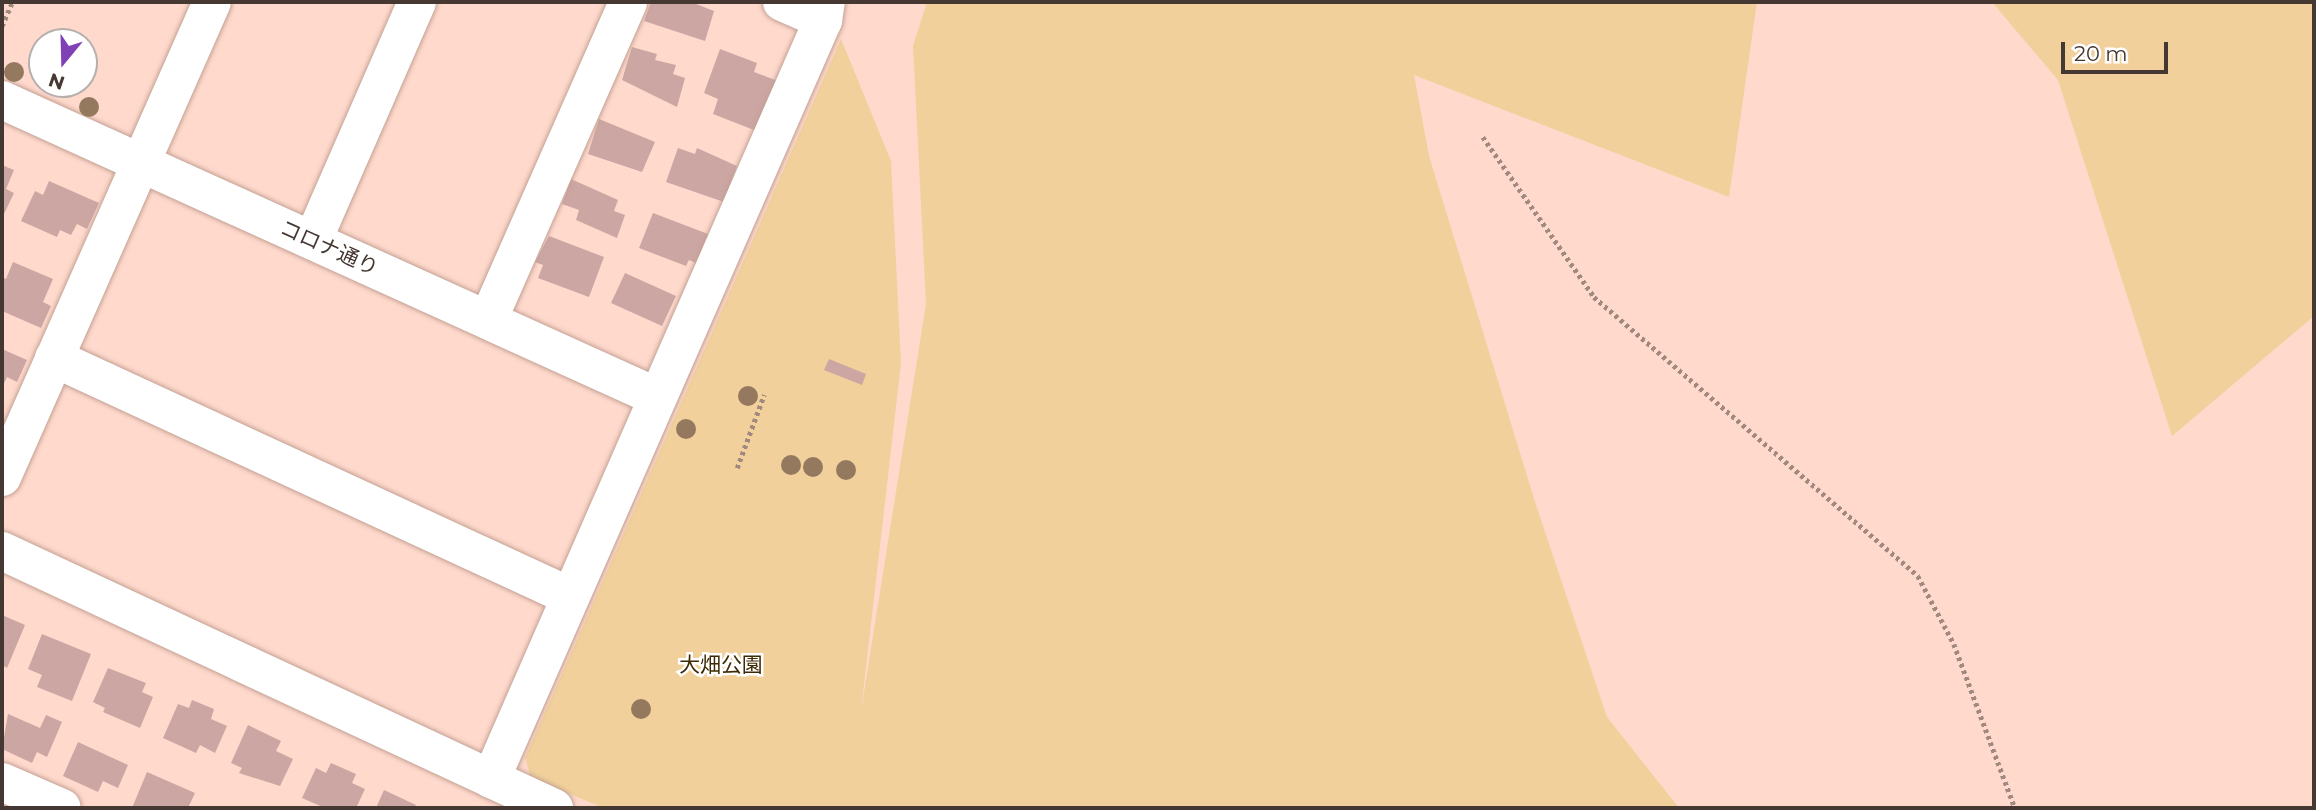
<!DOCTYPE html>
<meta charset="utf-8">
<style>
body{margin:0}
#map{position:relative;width:2316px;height:810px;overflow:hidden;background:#fed9cc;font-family:Montserrat,"Noto Sans JP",sans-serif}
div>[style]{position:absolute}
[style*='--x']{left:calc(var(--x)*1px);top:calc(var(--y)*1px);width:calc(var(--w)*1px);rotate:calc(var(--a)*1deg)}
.green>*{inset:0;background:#f1d09b}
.building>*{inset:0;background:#cca6a3}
.path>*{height:4.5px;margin-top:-2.25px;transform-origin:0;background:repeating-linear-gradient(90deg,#a2897f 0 3.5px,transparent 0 7px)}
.roads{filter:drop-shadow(0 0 2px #c3a194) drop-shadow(0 0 2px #c3a194)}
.minor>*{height:38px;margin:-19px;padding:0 19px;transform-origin:19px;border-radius:19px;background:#fff}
.trees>*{width:20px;height:20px;margin:-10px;border-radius:50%;background:#94795f}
span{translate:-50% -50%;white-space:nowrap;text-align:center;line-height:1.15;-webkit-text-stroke:5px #fff;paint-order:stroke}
.street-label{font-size:21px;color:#453731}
.park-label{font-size:21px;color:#3e2b06}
.frame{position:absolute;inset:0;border:4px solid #453731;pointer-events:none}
.north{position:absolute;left:28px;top:28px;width:70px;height:70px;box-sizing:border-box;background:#fff;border:2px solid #b5afad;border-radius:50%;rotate:199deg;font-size:19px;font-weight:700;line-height:28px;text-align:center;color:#453731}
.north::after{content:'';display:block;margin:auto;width:24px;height:32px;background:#8141b6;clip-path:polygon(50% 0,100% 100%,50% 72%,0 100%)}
.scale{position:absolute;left:2061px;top:42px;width:107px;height:32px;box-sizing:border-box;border:4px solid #453731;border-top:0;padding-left:9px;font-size:21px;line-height:24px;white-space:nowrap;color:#453731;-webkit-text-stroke:5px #fff;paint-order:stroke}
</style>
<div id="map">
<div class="green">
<i style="clip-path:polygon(927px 2px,1757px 2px,1729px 197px,1414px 75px,1429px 156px,1536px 505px,1607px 717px,1679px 808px,604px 808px,531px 778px,525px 758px,841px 39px,891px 161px,901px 363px,861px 711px,926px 304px,913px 46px)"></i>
<i style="clip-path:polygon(1992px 2px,2314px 2px,2314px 316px,2172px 436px,2058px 80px)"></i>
</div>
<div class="building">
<i style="clip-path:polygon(651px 2px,691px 2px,714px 11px,705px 41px,644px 21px)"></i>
<i style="clip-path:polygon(632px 47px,657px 54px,655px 60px,676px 65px,673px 74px,685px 78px,677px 107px,622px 80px)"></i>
<i style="clip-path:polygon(720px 49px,757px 63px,754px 72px,778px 81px,759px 132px,713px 114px,718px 99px,704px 93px)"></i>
<i style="clip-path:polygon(599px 119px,655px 142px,642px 172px,588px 154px)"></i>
<i style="clip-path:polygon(678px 148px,695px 154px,697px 148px,737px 166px,724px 202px,666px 182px)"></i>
<i style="clip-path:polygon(2px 165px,14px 170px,6px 189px,14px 193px,4px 214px)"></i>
<i style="clip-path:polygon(571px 179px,618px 200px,614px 211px,625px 215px,617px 238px,576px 220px,579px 210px,562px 204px)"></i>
<i style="clip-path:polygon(49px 181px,99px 203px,87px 229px,77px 224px,71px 235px,60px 230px,57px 237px,21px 221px,35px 191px,43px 195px)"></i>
<i style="clip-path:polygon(653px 213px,708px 234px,696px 263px,689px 260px,686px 266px,639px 248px)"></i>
<i style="clip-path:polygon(549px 236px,604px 257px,589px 297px,538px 278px,543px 265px,535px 262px)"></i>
<i style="clip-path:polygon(13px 262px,53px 279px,43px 302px,51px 306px,41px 328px,2px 311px,2px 277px,6px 279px)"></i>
<i style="clip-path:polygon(625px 273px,676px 296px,662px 326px,611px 303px)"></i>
<i style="clip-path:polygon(2px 349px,27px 360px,17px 382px,7px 377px,2px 388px)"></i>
<i style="clip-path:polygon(829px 359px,866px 374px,862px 385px,824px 370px)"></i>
<i style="clip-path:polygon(2px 615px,25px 625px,7px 668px,2px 665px)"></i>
<i style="clip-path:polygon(42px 634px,91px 654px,72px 701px,37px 687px,42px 675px,28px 669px)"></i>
<i style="clip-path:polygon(108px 668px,146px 683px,142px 692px,153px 697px,140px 728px,103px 712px,105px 708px,93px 702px)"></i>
<i style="clip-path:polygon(192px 700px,214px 709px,211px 719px,227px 726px,215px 753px,200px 745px,196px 753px,163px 738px,178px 704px,189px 708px)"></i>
<i style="clip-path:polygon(8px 714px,40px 728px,46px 715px,62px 722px,47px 757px,37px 752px,32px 763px,2px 749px)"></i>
<i style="clip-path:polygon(248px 725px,281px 741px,276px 751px,293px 759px,280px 786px,239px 773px,242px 768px,231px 763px)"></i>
<i style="clip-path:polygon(78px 742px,128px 765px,118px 788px,103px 781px,98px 792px,63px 776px)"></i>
<i style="clip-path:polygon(331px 763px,356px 774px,352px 783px,365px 789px,356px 808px,325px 808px,302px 798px,316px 768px,326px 773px)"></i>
<i style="clip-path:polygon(147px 772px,195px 793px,188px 808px,132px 808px)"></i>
<i style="clip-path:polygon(384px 790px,416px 805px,414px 808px,376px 808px)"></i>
</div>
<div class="path">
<i style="--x:2;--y:26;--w:26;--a:-67"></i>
<i style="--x:1483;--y:137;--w:195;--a:55.2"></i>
<i style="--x:1594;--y:297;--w:428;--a:40.7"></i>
<i style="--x:1918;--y:576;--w:77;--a:62.1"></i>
<i style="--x:1954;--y:644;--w:175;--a:69.6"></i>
<i style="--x:737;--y:468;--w:78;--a:-69.7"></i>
</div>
<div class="roads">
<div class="minor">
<i style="--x:782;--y:2;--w:45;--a:23.7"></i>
<i style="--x:2;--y:100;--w:719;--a:24.39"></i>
<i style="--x:313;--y:240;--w:260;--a:-66.4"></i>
<i style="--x:488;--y:320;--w:347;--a:-66.2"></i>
<i style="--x:54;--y:358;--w:567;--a:24.8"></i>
<i style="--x:2;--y:477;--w:519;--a:-66.15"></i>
<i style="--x:2;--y:551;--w:609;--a:24.97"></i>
<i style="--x:491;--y:779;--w:828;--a:-66.37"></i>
<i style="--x:823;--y:20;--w:18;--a:-81"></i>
<i style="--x:2;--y:782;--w:65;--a:23.4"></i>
</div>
</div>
<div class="trees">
<i style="left:14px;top:72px"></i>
<i style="left:89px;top:107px"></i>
<i style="left:748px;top:396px"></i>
<i style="left:686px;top:429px"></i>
<i style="left:791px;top:465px"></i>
<i style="left:813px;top:467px"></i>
<i style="left:846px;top:470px"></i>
<i style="left:641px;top:709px"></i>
</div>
<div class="street-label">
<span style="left:329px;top:248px;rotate:24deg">コロナ通り</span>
</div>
<div class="park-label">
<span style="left:721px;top:665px">大畑公園</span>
</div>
<div class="frame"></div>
<div class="north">N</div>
<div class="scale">20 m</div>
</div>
